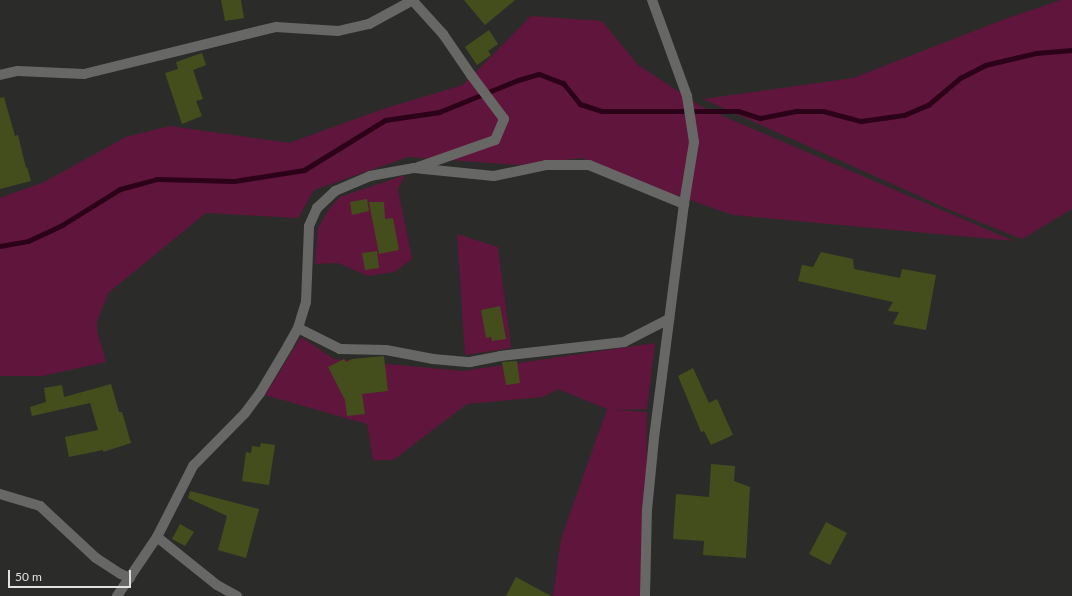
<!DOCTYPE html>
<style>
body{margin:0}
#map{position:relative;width:1072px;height:596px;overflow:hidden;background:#2b2c29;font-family:Lato,sans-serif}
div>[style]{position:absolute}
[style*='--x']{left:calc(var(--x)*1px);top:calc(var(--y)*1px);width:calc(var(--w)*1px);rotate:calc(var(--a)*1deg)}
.green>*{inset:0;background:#60153c}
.stream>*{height:5px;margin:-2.5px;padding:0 2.5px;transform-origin:2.5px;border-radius:2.5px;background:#2c0218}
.building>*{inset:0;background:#434e1c}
.minor>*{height:10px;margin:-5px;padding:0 5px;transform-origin:5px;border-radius:5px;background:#676865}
.tertiary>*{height:10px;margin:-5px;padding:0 5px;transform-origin:5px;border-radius:5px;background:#676865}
span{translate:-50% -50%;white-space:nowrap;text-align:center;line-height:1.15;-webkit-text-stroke:3.5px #2b2c29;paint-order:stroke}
.scale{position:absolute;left:8px;top:570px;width:123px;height:18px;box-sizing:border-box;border:2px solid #e1e1e0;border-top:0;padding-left:5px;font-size:12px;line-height:14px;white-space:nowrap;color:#e1e1e0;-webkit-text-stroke:3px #2b2c29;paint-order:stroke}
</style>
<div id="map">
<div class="green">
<i style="clip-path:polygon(1061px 0,1072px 0,1072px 209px,1022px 239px,957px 213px,703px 99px,853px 78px,1005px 19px)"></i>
<i style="clip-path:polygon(531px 16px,602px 21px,638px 65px,702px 107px,1014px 241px,733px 215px,647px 185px,582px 158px,518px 165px,408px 157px,314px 190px,298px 218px,206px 213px,108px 293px,97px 322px,97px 331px,106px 362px,42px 376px,0 376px,0 198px,44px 182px,126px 137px,170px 126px,289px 143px,386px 108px,463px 85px)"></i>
<i style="clip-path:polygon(405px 175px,398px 189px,412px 259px,394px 272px,368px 276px,338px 263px,315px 264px,318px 228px,329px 209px,340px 197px)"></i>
<i style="clip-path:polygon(457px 234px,498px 247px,511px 348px,465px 355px)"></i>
<i style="clip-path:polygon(301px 337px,334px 359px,463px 371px,655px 343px,647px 409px,615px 410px,647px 412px,646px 554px,644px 596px,553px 596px,561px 539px,607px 409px,558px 389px,543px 397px,467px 404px,393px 460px,373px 460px,367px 424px,265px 395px)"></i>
</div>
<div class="stream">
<i style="--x:0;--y:246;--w:28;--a:-10"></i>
<i style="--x:28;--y:241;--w:38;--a:-25"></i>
<i style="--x:62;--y:225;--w:68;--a:-31.8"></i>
<i style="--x:120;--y:189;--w:38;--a:-15"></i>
<i style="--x:157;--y:179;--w:77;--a:1.5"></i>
<i style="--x:234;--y:181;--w:71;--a:-8.9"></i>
<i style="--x:304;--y:170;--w:95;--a:-31.7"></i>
<i style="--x:385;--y:120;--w:55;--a:-8.4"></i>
<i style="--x:439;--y:112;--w:85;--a:-22.1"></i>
<i style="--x:518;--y:80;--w:22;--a:-16"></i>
<i style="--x:539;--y:74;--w:26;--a:21"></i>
<i style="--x:563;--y:83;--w:27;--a:51"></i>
<i style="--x:580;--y:104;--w:23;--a:18"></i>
<i style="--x:602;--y:111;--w:136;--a:0"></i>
<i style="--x:738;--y:111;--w:23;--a:18"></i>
<i style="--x:760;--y:118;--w:38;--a:-11"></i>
<i style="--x:797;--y:111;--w:26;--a:0"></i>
<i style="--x:823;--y:111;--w:39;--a:15"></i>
<i style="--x:861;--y:121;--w:43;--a:-7.9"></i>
<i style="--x:904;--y:115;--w:26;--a:-23"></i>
<i style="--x:928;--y:105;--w:42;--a:-40.2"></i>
<i style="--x:960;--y:78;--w:28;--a:-27"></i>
<i style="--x:985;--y:65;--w:52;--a:-13.2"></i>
<i style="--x:1036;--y:53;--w:36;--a:-5"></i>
</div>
<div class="building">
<i style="clip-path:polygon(221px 0,241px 0,244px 18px,225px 21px)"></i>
<i style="clip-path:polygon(464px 0,515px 0,485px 25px)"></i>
<i style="clip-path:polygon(489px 30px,498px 44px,488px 51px,491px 55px,477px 65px,465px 47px)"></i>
<i style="clip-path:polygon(202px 53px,206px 65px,193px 70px,203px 99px,196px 101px,202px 116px,182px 124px,165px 73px,178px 69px,176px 62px)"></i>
<i style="clip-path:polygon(4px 97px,15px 136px,18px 135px,26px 168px,27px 167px,31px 181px,0 189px,0 98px)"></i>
<i style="clip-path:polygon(367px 199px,369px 211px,352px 215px,350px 202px)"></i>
<i style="clip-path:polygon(369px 202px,384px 202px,385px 219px,393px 218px,399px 250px,379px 254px)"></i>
<i style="clip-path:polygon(377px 251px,379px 268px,365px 270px,362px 253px)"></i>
<i style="clip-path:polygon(821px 252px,853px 259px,854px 269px,900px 278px,902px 269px,936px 275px,926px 330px,893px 324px,899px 312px,888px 311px,893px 302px,798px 281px,802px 265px,813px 267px)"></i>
<i style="clip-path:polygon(500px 306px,506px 339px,492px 341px,491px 337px,486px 338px,481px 310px)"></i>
<i style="clip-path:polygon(384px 356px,388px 391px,362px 394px,365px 414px,347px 416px,345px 400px,328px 367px,344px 359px,346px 362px,352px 359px)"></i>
<i style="clip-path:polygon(517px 361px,520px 383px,506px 385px,502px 362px)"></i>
<i style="clip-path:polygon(693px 368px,709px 403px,717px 399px,733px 435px,711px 445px,704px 431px,701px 432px,678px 376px)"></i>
<i style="clip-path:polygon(111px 384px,119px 412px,122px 412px,131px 443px,103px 452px,103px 450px,69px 457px,65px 437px,98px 430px,90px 403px,32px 416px,30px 407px,46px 402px,44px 388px,62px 385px,64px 397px)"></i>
<i style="clip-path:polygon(261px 443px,275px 445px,269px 485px,242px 481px,246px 452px,251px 453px,252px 446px,260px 447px)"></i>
<i style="clip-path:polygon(711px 464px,735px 466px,734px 481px,750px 487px,746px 558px,703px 555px,704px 541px,673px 539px,676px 494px,709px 497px)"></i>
<i style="clip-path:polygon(190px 491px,259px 509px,246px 558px,218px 550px,227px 516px,188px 498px)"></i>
<i style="clip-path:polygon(826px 522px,847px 533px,830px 565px,809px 554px)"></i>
<i style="clip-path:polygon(180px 524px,194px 532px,185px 546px,172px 539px)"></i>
<i style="clip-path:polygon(516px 577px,551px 596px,506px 596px)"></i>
</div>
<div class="minor">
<i style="--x:413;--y:1;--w:45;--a:47.7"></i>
<i style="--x:443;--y:34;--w:50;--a:55.7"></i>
<i style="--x:471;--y:75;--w:55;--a:53.1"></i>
<i style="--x:504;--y:119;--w:23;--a:113"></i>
<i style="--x:495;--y:140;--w:82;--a:160.7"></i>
<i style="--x:0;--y:75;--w:18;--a:-13"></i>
<i style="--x:18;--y:71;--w:66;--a:2.6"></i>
<i style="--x:84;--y:74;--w:198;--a:-13.8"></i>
<i style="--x:276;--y:27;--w:62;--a:3.7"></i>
<i style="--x:338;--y:31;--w:32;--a:-13"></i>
<i style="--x:369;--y:24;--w:50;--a:-28.6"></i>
<i style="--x:298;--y:328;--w:47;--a:26.6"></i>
<i style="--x:340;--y:349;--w:46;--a:1.2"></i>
<i style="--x:386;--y:350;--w:48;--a:10.8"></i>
<i style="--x:433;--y:359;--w:37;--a:5"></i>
<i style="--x:470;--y:362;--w:31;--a:-11"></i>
<i style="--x:500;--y:356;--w:125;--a:-6.4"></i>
<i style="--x:624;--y:342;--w:51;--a:-27.1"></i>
<i style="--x:0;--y:494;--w:42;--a:16.7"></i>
<i style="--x:40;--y:506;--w:76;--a:42.9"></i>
<i style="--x:96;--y:558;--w:30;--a:33"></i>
<i style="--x:121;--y:574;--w:10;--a:24"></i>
<i style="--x:157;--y:537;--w:77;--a:38.7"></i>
<i style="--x:217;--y:585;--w:23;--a:29"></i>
<i style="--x:117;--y:596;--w:71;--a:-55.9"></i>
<i style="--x:157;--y:537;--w:80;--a:-63.1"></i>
<i style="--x:193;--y:466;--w:74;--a:-45.5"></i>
<i style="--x:245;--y:413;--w:25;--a:-53"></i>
<i style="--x:260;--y:393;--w:55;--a:-59.2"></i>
<i style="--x:288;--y:346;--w:21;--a:-61"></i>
<i style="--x:298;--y:328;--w:27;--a:-73"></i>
<i style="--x:306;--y:302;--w:76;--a:-87.7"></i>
<i style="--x:309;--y:226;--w:20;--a:-66"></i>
<i style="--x:317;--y:208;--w:25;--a:-43"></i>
<i style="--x:335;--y:191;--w:38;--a:-23"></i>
<i style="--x:370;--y:176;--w:45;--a:-10.3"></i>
<i style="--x:414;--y:168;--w:80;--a:5.7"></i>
<i style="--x:494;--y:176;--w:53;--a:-11.9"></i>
<i style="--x:546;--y:165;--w:43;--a:0"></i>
<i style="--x:589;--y:165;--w:103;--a:22.3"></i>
</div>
<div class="tertiary">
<i style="--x:645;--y:596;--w:86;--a:-88.7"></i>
<i style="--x:647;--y:510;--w:72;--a:-84.4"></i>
<i style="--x:654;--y:438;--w:236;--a:-82.7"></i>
<i style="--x:684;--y:204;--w:63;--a:-80.8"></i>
<i style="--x:694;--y:142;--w:47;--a:-98.7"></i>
<i style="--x:687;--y:96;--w:102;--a:-110"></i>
</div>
<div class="scale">50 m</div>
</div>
